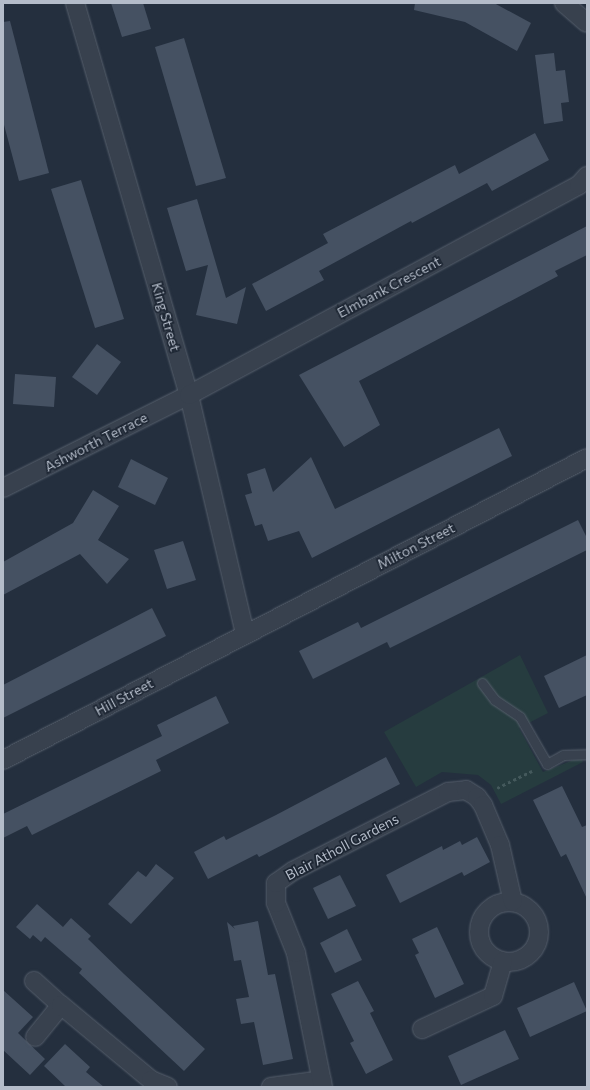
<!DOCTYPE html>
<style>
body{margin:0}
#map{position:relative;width:590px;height:1090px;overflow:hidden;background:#242f3e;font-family:Commissioner,sans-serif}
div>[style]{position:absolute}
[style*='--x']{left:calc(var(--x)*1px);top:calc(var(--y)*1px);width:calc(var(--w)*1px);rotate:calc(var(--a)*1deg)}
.green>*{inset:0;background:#263c3f}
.building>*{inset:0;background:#455162}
.path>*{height:2.5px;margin-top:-1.25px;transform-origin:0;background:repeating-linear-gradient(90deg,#44595c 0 3px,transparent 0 6px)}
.roads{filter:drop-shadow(0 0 1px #565f6c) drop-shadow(0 0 1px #565f6c)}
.service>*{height:9px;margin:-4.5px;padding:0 4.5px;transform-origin:4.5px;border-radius:4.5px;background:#38414e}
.minor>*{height:18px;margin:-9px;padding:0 9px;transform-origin:9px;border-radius:9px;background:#38414e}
.minor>.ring{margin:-9px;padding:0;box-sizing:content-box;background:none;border:18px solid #38414e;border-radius:50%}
span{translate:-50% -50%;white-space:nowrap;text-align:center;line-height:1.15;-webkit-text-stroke:3.5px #1d2633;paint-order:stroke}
.street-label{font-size:14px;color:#b4bcc9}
.frame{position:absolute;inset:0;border:4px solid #b4bcc9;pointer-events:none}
</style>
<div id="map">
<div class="green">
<i style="clip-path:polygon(520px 655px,548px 713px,519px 728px,543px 772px,581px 757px,583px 762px,501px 804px,491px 785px,478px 775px,442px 772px,416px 787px,384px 732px)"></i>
</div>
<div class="building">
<i style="clip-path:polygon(111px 3px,143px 3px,151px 29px,122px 37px)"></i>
<i style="clip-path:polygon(415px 3px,494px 3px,531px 23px,517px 51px,465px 22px,414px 10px)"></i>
<i style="clip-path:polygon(10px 21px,49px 173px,19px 181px,3px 121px,3px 22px)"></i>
<i style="clip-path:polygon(184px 38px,226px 178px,196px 186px,155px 47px)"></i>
<i style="clip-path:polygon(554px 53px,556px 71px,565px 70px,569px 102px,561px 103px,563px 121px,544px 124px,535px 55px)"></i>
<i style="clip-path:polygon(535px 133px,549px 160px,492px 191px,487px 183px,412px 223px,411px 221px,319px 271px,324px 280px,266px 311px,252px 284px,328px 243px,323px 234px,455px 165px,459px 174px)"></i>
<i style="clip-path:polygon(81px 180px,124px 319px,95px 328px,51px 189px)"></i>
<i style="clip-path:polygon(197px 199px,226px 298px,246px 287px,237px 324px,196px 315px,208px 265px,186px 271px,167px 208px)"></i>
<i style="clip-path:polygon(587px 226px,587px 255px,555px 271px,558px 276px,359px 381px,380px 425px,344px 447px,299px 375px)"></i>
<i style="clip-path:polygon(97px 344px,121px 362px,97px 395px,72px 377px)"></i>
<i style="clip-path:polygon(15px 374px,56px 377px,54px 407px,13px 404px)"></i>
<i style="clip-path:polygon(499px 428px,512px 456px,312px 558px,299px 531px,268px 541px,262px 524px,255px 526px,245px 495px,252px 493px,247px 474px,265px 468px,273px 492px,311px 457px,335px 509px)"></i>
<i style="clip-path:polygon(131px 459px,168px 478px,155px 505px,118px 487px)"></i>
<i style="clip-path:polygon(93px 490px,119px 506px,98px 540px,129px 559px,107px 584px,80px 554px,3px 595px,3px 562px,73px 523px)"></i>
<i style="clip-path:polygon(578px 520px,587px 538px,587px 550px,390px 648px,387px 642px,313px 679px,299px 651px,358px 622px,361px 628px)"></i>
<i style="clip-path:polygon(183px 541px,196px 580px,167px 589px,154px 550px)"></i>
<i style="clip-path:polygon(152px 608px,166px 636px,3px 718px,3px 685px)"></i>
<i style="clip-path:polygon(587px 655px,587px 695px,559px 708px,544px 676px)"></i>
<i style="clip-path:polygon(216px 696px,229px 723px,156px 760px,161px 771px,32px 835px,27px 826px,3px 838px,3px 814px,162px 736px,157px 725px)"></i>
<i style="clip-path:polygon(386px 757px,400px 784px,259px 857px,257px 854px,208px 879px,194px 852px,224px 836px,226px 840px,276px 815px)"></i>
<i style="clip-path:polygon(562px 786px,582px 827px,587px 825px,587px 899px,566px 854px,561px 857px,533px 800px)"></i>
<i style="clip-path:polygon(477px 837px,490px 862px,464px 876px,462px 872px,400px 903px,386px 875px,442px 846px,443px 850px,460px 841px,462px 845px)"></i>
<i style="clip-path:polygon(156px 864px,174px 878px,131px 924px,108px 904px,138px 871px,146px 877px)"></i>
<i style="clip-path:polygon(340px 875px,356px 906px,328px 919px,313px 888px)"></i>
<i style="clip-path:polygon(37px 904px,63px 927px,71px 918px,91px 936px,88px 939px,124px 974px,205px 1049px,184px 1071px,79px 973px,82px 969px,45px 937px,41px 942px,33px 935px,30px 939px,16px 927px)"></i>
<i style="clip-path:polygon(258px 921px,268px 975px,275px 974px,293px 1059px,263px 1065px,254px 1022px,241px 1024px,236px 999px,249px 997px,241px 960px,234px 961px,227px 922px,235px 929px,233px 926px)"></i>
<i style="clip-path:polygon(437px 927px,464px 984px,435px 998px,415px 955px,419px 953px,412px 939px)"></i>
<i style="clip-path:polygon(347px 929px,362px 960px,335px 973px,320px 943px)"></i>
<i style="clip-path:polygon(358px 981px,374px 1011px,370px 1013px,393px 1060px,366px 1074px,350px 1043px,354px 1041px,331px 994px)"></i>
<i style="clip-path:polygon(574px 982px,587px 1011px,530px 1037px,517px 1008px)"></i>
<i style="clip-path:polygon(3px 990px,33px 1017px,18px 1033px,45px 1059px,30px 1075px,3px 1050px)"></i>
<i style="clip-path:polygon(505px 1030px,519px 1059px,461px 1085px,448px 1056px)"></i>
<i style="clip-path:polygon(65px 1044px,90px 1067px,86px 1072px,104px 1087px,66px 1087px,44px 1066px)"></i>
</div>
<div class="path">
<i style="--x:497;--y:788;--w:39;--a:-26"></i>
</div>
<div class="roads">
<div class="service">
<i style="--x:482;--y:683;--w:21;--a:53"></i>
<i style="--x:495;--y:700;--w:30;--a:34"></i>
<i style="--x:520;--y:717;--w:54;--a:60.1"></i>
<i style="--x:547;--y:764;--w:18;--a:-29"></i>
<i style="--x:563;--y:755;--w:24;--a:-2"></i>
</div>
<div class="minor">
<i style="--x:75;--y:3;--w:408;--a:73.8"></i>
<i style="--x:189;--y:395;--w:244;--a:76.8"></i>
<i style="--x:564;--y:3;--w:30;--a:41"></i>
<i style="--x:3;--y:488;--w:208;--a:-26.6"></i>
<i style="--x:189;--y:395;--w:443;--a:-28.3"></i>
<i style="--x:579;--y:185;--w:12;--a:-48"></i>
<i style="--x:3;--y:760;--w:657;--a:-27.34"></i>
<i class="ring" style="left:479px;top:902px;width:42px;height:42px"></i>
<i style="--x:34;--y:981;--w:36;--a:42"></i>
<i style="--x:61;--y:1005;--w:41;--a:129.1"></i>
<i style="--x:61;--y:1005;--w:117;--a:39.8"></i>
<i style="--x:151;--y:1080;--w:18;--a:22"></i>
<i style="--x:422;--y:1029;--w:78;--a:-24.9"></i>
<i style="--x:493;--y:996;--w:36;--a:-74"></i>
<i style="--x:271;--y:1087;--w:51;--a:-7.8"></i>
<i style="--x:323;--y:1087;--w:137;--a:-101.4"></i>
<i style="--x:296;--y:953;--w:54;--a:-111.8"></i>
<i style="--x:276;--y:903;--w:20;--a:-90"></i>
<i style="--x:276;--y:883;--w:21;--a:-35"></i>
<i style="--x:293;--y:871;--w:174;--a:-27"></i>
<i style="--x:448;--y:792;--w:18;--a:-6"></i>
<i style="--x:466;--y:790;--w:13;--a:32"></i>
<i style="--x:477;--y:797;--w:10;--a:53"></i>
<i style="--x:483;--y:805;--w:43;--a:67"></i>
<i style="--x:500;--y:845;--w:58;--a:77.2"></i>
</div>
</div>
<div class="street-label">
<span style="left:389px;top:287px;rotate:-28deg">Elmbank Crescent</span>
<span style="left:166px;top:317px;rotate:74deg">King Street</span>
<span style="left:96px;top:442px;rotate:-27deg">Ashworth Terrace</span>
<span style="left:416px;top:546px;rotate:-27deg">Milton Street</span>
<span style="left:124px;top:697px;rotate:-28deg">Hill Street</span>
<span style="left:342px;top:847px;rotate:-28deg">Blair Atholl Gardens</span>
</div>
<div class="frame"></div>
</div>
